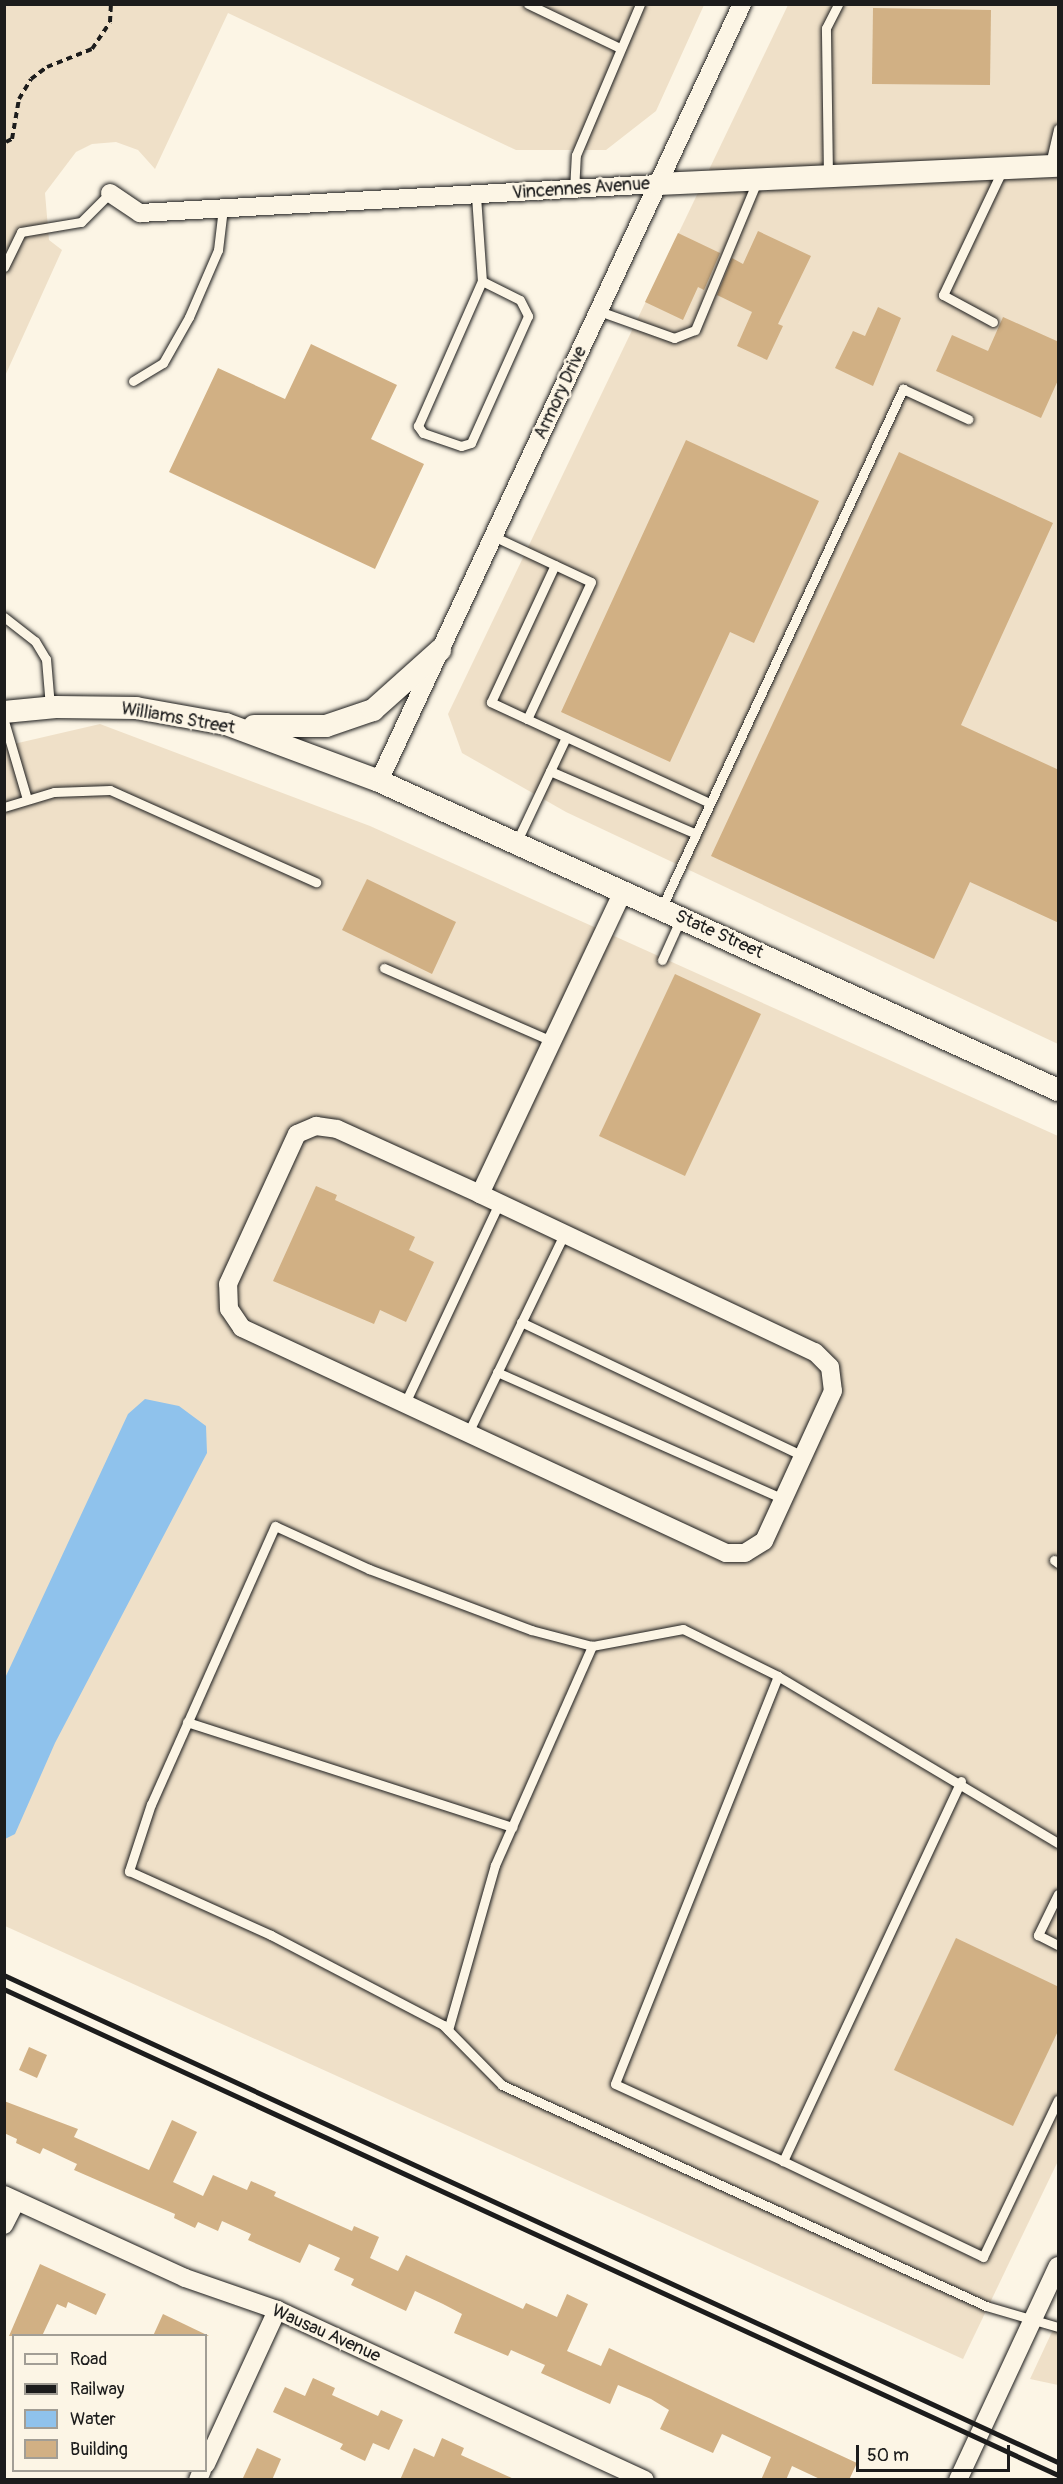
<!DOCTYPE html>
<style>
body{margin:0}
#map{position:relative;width:1063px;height:2484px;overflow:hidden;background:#fcf5e5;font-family:Pangolin,sans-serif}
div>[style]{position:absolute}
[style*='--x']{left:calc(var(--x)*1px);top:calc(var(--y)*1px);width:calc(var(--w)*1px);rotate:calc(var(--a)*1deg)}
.built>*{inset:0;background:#efe0c8}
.water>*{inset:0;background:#8fc2ec}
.building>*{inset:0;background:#d1b084}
.path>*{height:4px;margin-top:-2px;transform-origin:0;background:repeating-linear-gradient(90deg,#1c1c1c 0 6px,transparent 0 10.5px)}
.roads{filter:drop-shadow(0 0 2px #1c1c1c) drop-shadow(0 0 2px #1c1c1c)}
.service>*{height:9px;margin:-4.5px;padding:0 4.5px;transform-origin:4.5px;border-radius:4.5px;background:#fcf5e5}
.minor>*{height:18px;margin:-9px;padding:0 9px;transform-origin:9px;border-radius:9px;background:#fcf5e5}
.tertiary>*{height:22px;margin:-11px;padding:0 11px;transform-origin:11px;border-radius:11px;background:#fcf5e5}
.rail>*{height:4.5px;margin:-2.25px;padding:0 2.25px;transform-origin:2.25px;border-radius:2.25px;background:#1c1c1c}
span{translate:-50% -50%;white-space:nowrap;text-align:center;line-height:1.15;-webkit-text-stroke:5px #fcf5e5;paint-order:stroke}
.street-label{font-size:18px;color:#1c1c1c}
.frame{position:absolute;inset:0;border:6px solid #1c1c1c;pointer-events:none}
.legend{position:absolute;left:12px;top:2334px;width:195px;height:138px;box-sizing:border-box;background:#fcf5e5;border:2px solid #a29e95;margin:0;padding:8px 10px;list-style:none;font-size:18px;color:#1c1c1c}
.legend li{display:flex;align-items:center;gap:12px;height:30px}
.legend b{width:30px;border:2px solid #a29e95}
.scale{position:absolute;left:856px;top:2445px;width:154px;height:27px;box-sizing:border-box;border:3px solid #1c1c1c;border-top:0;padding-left:8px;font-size:18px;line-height:21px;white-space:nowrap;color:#1c1c1c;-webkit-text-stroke:4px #fcf5e5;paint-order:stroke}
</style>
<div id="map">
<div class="built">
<i style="clip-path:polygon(5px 5px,704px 5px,656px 111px,606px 150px,516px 150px,228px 13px,155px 169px,138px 150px,116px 142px,92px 144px,76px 152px,45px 193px,49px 240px,62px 250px,5px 376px)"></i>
<i style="clip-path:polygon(788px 5px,1058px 5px,1058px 1044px,566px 812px,462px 753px,448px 714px)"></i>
<i style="clip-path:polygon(100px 724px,370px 826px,1058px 1136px,1058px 2161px,963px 2359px,5px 1926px,5px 746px)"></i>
<i style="clip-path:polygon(1058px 2319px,1058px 2385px,1030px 2379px)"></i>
</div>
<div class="water">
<i style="clip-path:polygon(145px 1399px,179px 1406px,206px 1426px,207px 1453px,55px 1743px,15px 1834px,5px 1839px,5px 1678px,128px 1414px)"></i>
</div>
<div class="building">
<i style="clip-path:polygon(873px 8px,991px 10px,990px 85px,872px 84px)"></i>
<i style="clip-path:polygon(758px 231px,811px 256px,778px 324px,783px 326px,767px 360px,737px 346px,752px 312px,717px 295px,732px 258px,743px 264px)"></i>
<i style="clip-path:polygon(678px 233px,720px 253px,704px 290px,698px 287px,683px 320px,645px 302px)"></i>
<i style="clip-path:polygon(878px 307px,901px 318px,873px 386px,835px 368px,853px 331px,865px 336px)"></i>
<i style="clip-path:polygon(1003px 317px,1059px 342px,1059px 378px,1041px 418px,936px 371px,952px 335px,988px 351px)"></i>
<i style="clip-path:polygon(311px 344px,397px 385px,371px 439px,424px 464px,375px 569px,169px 472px,218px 368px,285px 399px)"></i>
<i style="clip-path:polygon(686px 440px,819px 501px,754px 643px,730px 632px,670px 762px,561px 712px)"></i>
<i style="clip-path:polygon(899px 452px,1053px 523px,961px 725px,1059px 770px,1059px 923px,970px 882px,934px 959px,711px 856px)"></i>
<i style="clip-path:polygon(367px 879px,456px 922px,432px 974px,342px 930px)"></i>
<i style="clip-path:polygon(675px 974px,761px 1014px,685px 1176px,599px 1136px)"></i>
<i style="clip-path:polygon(316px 1186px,337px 1195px,335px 1200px,415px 1237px,409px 1250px,434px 1262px,406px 1322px,380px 1310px,374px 1324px,273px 1281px)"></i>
<i style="clip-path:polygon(956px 1938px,1059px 1987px,1059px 2029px,1013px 2126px,894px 2070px)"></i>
<i style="clip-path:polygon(29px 2047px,47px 2055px,37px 2078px,19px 2070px)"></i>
<i style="clip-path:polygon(4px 2101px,78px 2129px,74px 2137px,149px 2170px,172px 2120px,197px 2132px,173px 2182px,203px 2196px,213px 2175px,247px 2190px,251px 2181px,276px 2192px,274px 2196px,352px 2231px,354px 2226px,379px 2237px,370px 2258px,398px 2271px,406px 2255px,523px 2309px,526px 2303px,557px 2317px,567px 2294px,588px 2304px,567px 2351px,601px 2366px,609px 2348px,857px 2463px,849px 2480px,822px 2480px,792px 2466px,786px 2480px,761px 2480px,771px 2457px,722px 2434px,713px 2453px,660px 2429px,669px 2410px,651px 2399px,618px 2385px,610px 2404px,541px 2373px,545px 2365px,511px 2350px,508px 2356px,454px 2333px,462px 2314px,443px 2304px,415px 2291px,406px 2311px,351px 2285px,354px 2279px,334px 2270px,340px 2258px,309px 2244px,300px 2263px,248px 2240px,251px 2234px,222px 2221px,218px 2231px,198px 2222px,195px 2228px,174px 2218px,175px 2214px,74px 2170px,77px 2164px,43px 2148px,40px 2154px,16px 2143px,17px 2139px,4px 2133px)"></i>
<i style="clip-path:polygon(40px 2264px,106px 2294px,96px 2315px,68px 2302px,66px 2308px,57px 2304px,42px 2336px,9px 2336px)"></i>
<i style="clip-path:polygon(163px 2314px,209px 2336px,153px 2336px)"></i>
<i style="clip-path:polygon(313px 2378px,335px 2388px,332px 2395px,378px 2416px,381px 2410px,403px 2420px,389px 2450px,373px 2443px,365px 2461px,340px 2449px,343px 2444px,273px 2412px,285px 2387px,305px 2396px)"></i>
<i style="clip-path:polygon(442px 2438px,464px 2448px,461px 2455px,516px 2480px,400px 2480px,414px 2448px,434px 2457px)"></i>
<i style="clip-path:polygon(257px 2448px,281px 2459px,272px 2480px,242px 2480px)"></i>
</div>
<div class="path">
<i style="--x:6;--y:142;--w:7;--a:-27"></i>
<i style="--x:12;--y:139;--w:41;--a:-80.1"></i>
<i style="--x:19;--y:99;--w:23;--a:-59"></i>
<i style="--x:31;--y:79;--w:20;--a:-37"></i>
<i style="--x:47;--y:67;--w:48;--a:-21.8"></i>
<i style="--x:92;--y:49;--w:32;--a:-56"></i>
<i style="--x:110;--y:22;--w:18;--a:-87"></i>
</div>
<div class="roads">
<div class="service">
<i style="--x:528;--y:4;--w:102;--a:25.6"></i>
<i style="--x:1050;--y:164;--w:36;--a:-77"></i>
<i style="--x:828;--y:177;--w:149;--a:-90.8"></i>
<i style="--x:826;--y:28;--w:27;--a:-63"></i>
<i style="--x:574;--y:191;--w:36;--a:-87"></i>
<i style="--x:576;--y:155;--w:164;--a:-67"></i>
<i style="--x:476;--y:196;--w:85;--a:86"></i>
<i style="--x:482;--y:281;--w:42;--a:26.6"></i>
<i style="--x:520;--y:300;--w:18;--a:63"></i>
<i style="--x:528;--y:316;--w:139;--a:114.2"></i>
<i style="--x:471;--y:443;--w:10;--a:163"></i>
<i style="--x:461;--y:446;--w:40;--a:-161.1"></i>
<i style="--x:423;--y:433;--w:9;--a:-126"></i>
<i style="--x:418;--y:426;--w:158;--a:-66.2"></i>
<i style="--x:4;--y:267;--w:39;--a:-64"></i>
<i style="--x:21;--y:232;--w:61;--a:-9.5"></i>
<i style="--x:81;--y:222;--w:41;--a:-45"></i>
<i style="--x:599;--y:311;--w:80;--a:19.8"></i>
<i style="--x:674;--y:338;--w:22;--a:-21"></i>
<i style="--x:695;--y:330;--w:161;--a:-67.4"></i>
<i style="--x:993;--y:322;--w:57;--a:-151.6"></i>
<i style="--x:943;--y:295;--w:137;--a:-64.6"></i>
<i style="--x:133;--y:381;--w:35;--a:-31"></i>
<i style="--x:163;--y:363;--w:53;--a:-60.5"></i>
<i style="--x:189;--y:317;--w:73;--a:-66.6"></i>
<i style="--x:218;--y:250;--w:42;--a:-83.2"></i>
<i style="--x:493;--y:536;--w:108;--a:25.1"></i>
<i style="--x:591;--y:582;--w:151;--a:115"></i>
<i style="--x:527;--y:719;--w:201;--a:24.7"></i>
<i style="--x:4;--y:617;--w:39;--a:38"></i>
<i style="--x:35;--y:641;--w:21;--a:59"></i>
<i style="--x:46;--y:659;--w:48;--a:85.2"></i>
<i style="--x:527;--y:719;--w:40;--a:-155"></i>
<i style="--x:491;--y:702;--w:151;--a:-65"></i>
<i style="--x:4;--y:721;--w:81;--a:73.6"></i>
<i style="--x:550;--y:771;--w:159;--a:23.3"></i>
<i style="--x:4;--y:807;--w:52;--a:-16.7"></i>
<i style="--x:54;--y:792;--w:56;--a:-2"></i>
<i style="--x:110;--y:790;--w:226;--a:24.1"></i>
<i style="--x:516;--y:843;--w:117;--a:-64.7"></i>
<i style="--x:661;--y:909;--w:574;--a:-65.04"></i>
<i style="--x:903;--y:389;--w:72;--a:24.8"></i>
<i style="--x:662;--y:960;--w:46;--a:-65.7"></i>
<i style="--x:384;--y:968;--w:183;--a:23.5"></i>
<i style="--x:521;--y:1322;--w:312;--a:25.4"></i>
<i style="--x:497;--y:1372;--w:313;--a:23.9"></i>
<i style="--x:405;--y:1403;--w:221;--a:-64.8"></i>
<i style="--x:468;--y:1433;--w:221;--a:-64.2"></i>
<i style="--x:1054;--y:1560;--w:5;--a:37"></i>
<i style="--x:778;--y:1676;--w:439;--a:111.8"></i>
<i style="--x:615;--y:2084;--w:185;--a:24.6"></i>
<i style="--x:187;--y:1722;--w:342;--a:17.9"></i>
<i style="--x:961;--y:1781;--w:420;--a:115.1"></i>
<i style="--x:783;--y:2161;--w:222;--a:25.6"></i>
<i style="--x:983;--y:2257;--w:174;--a:-64.5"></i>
<i style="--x:1058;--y:1843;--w:326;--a:-149.2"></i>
<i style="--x:778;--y:1676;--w:106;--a:-153.7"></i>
<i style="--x:683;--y:1629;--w:93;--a:169.4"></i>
<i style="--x:592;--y:1646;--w:63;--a:-165.3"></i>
<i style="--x:531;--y:1630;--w:173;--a:-159.4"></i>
<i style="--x:369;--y:1569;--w:103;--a:-155.4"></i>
<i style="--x:275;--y:1526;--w:304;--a:114"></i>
<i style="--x:151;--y:1804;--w:71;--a:108.2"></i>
<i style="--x:129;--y:1871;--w:156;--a:24.3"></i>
<i style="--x:271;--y:1935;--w:194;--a:27.6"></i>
<i style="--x:443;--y:2025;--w:84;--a:45.5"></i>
<i style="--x:502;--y:2085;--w:532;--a:24.54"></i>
<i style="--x:986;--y:2306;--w:75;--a:16.3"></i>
<i style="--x:1058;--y:1894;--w:46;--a:116"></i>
<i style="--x:1038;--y:1935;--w:22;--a:27"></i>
<i style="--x:448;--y:2030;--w:172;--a:-74.1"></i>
<i style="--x:495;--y:1865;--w:240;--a:-66.1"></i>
</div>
<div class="minor">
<i style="--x:110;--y:193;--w:36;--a:34"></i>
<i style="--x:140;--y:213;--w:519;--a:-3.2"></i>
<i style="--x:379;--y:781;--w:858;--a:-64.96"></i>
<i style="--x:480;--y:1194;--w:370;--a:25.3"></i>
<i style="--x:815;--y:1352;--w:21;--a:45"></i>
<i style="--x:830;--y:1367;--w:24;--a:83"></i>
<i style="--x:833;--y:1391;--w:165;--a:114.7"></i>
<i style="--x:764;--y:1541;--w:22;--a:148"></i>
<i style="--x:745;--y:1553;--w:19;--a:180"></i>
<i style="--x:726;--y:1553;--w:534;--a:-155.07"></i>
<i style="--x:242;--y:1328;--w:23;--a:-124"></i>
<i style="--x:229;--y:1309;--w:25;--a:-92"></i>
<i style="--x:228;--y:1284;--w:165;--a:-65.3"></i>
<i style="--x:297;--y:1134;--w:21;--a:-23"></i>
<i style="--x:316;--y:1126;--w:21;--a:8"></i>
<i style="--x:337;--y:1129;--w:157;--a:24.4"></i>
<i style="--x:480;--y:1194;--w:334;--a:-64.7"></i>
<i style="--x:4;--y:2195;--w:199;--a:24.6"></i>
<i style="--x:185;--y:2278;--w:97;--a:19.2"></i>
<i style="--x:277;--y:2310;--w:405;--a:24.8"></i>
<i style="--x:4;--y:2225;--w:27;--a:-63"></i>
<i style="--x:206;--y:2464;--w:170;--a:-65.2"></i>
<i style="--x:198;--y:2480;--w:11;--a:-68"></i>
<i style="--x:958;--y:2480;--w:236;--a:-65"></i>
</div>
<div class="tertiary">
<i style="--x:658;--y:184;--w:400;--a:-2.6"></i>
<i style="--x:4;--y:712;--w:52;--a:-5.5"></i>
<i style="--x:56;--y:707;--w:80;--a:0.7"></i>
<i style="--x:136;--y:708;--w:91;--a:10.1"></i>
<i style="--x:226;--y:724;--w:163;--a:20.4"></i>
<i style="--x:379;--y:781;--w:746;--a:24.47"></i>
<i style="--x:254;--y:726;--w:72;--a:0"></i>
<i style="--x:326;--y:726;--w:50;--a:-18.8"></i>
<i style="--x:373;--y:710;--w:90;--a:-41.8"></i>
</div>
</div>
<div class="rail">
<i style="--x:4;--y:1975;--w:1161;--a:24.8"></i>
<i style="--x:4;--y:1989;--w:1161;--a:24.75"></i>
</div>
<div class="street-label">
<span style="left:581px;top:189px;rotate:-4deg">Vincennes Avenue</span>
<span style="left:561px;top:393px;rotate:-65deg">Armory Drive</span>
<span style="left:178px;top:719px;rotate:10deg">Williams Street</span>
<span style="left:719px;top:935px;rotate:24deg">State Street</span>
<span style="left:326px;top:2334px;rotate:24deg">Wausau Avenue</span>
</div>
<div class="frame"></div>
<ul class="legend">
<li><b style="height:8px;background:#fcf5e5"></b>Road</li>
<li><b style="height:8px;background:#1c1c1c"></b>Railway</li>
<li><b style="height:16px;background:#8fc2ec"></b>Water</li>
<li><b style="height:16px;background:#d1b084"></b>Building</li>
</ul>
<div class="scale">50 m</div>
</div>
